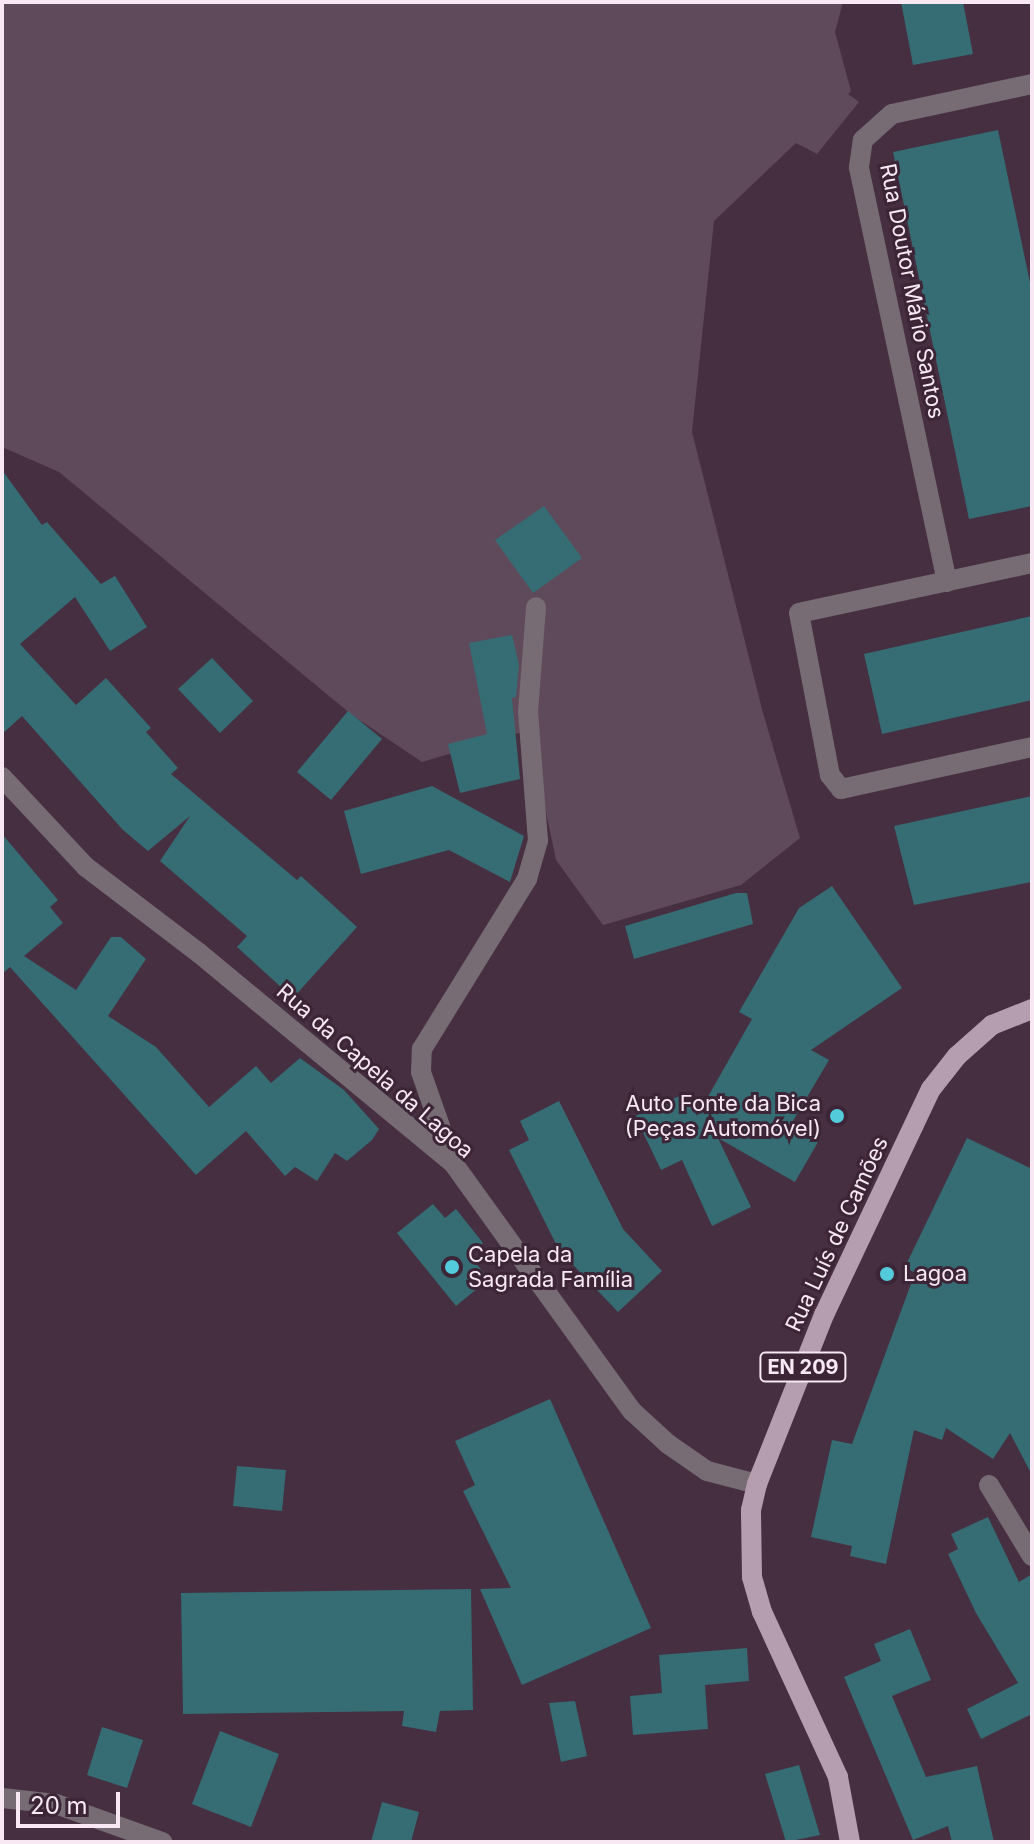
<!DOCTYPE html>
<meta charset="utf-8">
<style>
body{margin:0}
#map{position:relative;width:1034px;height:1844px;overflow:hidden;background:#452f41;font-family:Inter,sans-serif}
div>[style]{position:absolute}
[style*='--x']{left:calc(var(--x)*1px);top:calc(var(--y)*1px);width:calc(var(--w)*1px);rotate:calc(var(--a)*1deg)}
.green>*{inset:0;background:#5f4a5b}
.building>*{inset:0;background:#366c73}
.minor>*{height:20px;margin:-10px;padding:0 10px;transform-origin:10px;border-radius:10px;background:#776b74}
.primary>*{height:20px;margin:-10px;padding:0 10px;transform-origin:10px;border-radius:10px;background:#b59eb0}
.dots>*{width:22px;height:22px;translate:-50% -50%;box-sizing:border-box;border:4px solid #3b2537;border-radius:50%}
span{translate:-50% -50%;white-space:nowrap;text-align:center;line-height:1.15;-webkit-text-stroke:6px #3b2537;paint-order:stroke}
.shield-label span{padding:2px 6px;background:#3b2537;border:2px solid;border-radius:6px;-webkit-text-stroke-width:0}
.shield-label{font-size:20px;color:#f7e8f4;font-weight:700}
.street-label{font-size:22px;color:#f7e8f4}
.poi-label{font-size:22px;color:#f7e8f4}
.right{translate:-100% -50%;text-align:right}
.left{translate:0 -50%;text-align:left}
.frame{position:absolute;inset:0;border:4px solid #f7e8f4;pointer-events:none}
.scale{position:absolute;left:16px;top:1792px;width:104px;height:36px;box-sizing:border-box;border:4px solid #f7e8f4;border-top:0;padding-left:10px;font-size:24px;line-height:28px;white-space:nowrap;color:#f7e8f4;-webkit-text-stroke:6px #3b2537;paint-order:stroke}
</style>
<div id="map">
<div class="green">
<i style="clip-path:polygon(2px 2px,843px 2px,835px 32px,851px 91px,848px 94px,859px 102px,817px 154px,796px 143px,714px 221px,692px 432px,763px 713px,800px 838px,741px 885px,603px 925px,556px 860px,529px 730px,422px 762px,352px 715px,59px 472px,2px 447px)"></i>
</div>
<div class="building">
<i style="clip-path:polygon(901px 2px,963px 2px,973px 54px,913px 65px)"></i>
<i style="clip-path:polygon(998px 130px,1032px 292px,1032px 506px,969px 519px,893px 152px)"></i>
<i style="clip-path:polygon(2px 470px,42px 525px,47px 522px,101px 584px,115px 576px,147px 627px,110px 651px,75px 597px,20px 644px,76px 705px,106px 678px,151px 728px,146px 732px,178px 768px,171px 774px,297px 880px,301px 876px,357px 927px,293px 998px,237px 947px,247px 936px,160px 861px,190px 816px,148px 851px,123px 830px,22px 716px,2px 734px)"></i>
<i style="clip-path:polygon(544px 506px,582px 558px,533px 593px,495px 540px)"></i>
<i style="clip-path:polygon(1032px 616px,1032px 700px,882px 734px,864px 654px)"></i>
<i style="clip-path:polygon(512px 635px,519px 665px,516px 697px,512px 698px,520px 779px,460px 793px,448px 744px,487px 734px,469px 643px)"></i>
<i style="clip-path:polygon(212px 658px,253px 701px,220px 733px,178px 689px)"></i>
<i style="clip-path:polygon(348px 711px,382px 739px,331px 800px,297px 772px)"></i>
<i style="clip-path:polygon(432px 786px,524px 836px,510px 882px,449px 850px,361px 874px,344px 811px)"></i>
<i style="clip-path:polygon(1032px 796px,1032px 882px,914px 905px,894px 826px)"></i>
<i style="clip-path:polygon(2px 834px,58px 900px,50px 907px,63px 923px,24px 956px,76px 990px,111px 937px,121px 937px,146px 959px,108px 1016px,156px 1047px,209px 1107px,256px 1066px,271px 1083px,300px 1058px,344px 1090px,379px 1129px,372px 1140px,347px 1161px,335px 1153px,317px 1181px,295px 1167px,285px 1176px,246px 1131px,196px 1175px,10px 967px,2px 974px)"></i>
<i style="clip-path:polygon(832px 886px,902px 988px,811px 1050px,829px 1060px,790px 1126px,818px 1142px,795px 1182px,718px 1138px,751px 1207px,712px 1226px,682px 1160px,661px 1170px,635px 1116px,686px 1093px,697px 1116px,752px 1019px,739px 1012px,799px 908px)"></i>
<i style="clip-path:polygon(736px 893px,747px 893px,753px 924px,634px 959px,625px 926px)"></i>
<i style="clip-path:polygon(559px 1101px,623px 1229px,662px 1271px,618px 1312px,559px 1250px,509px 1150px,529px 1140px,520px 1121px)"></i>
<i style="clip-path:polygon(967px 1138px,1032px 1169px,1032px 1475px,1010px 1433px,993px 1459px,946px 1428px,942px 1440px,914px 1430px,886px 1564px,850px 1556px,852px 1546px,811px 1537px,832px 1440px,852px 1444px,915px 1273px,905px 1267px)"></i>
<i style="clip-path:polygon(433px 1204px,445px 1218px,456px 1209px,483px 1243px,469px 1255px,489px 1279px,456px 1306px,397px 1233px)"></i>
<i style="clip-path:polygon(550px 1399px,651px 1628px,522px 1685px,480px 1589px,511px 1588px,463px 1491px,475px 1485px,455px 1441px)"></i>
<i style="clip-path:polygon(237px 1466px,286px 1470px,282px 1511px,233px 1506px)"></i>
<i style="clip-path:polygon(988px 1517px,1019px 1582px,1032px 1574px,1032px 1714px,981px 1739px,967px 1709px,1018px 1683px,976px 1613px,948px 1554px,958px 1549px,951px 1534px)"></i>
<i style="clip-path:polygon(471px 1589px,473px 1710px,440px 1711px,436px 1732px,402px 1726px,404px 1711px,183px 1714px,181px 1593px)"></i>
<i style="clip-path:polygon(910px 1629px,931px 1680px,892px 1696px,926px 1777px,977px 1766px,994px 1842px,952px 1842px,948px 1826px,913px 1840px,844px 1677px,881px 1661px,874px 1644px)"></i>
<i style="clip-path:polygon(747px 1648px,749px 1681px,705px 1685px,708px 1729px,633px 1735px,630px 1696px,662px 1693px,659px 1655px)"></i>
<i style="clip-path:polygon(575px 1701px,587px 1756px,561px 1762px,549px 1703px)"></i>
<i style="clip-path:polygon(102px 1727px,143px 1740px,127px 1788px,87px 1775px)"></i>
<i style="clip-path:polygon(220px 1731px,279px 1754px,251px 1827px,192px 1804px)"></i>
<i style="clip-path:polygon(799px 1765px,820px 1835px,786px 1842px,765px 1774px)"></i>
<i style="clip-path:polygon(382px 1802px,419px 1812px,411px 1842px,371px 1842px)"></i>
</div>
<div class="minor">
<i style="--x:1032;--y:563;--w:238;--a:167.9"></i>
<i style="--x:799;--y:613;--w:165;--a:79.2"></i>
<i style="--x:830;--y:775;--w:18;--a:52"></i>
<i style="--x:841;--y:789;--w:196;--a:-12.4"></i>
<i style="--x:947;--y:582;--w:424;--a:-102"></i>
<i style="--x:859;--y:167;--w:27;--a:-82"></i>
<i style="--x:863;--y:140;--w:39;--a:-42"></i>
<i style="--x:892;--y:114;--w:143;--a:-12.1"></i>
<i style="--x:2;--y:777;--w:123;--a:47"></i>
<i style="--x:86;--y:867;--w:142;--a:37.3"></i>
<i style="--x:199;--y:953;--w:330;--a:39.6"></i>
<i style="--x:453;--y:1163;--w:306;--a:54.2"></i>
<i style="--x:632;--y:1411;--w:49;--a:42.5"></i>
<i style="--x:668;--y:1444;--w:47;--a:34.7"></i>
<i style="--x:707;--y:1471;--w:52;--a:14.6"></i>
<i style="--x:453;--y:1163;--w:96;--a:-109.4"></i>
<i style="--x:421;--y:1072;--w:23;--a:-88"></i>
<i style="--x:422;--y:1049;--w:200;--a:-58.3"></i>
<i style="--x:527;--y:879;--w:40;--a:-74"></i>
<i style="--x:538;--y:841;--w:129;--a:-94.4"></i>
<i style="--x:528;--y:712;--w:105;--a:-85.6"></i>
<i style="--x:989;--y:1485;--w:83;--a:58.8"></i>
<i style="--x:2;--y:1798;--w:54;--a:6.3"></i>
<i style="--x:56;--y:1804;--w:113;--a:19.7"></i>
</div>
<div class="primary">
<i style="--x:850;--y:1842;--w:66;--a:-100.5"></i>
<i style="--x:838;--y:1777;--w:182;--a:-114.7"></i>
<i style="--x:762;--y:1612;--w:36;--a:-106"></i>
<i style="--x:752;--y:1577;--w:67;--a:-90.9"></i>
<i style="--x:751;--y:1510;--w:27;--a:-77"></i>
<i style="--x:757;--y:1484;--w:182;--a:-68.4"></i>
<i style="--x:824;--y:1315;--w:250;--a:-64.7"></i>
<i style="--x:931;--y:1089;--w:42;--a:-51.8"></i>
<i style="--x:957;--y:1056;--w:47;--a:-41.5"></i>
<i style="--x:992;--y:1025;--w:43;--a:-21.8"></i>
</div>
<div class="dots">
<i style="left:837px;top:1116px;background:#53cbda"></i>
<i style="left:452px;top:1267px;background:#53cbda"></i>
<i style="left:887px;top:1274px;background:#53cbda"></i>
</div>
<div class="shield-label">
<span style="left:803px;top:1367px">EN 209</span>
</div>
<div class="street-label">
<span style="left:912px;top:291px;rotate:79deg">Rua Doutor Mário Santos</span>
<span style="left:375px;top:1071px;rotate:41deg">Rua da Capela da Lagoa</span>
<span style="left:837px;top:1234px;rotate:-65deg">Rua Luís de Camões</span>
</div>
<div class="poi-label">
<span class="right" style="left:821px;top:1116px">Auto Fonte da Bica<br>(Peças Automóvel)</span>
<span class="left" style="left:468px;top:1267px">Capela da<br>Sagrada Família</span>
<span class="left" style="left:903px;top:1274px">Lagoa</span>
</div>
<div class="frame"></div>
<div class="scale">20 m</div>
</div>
